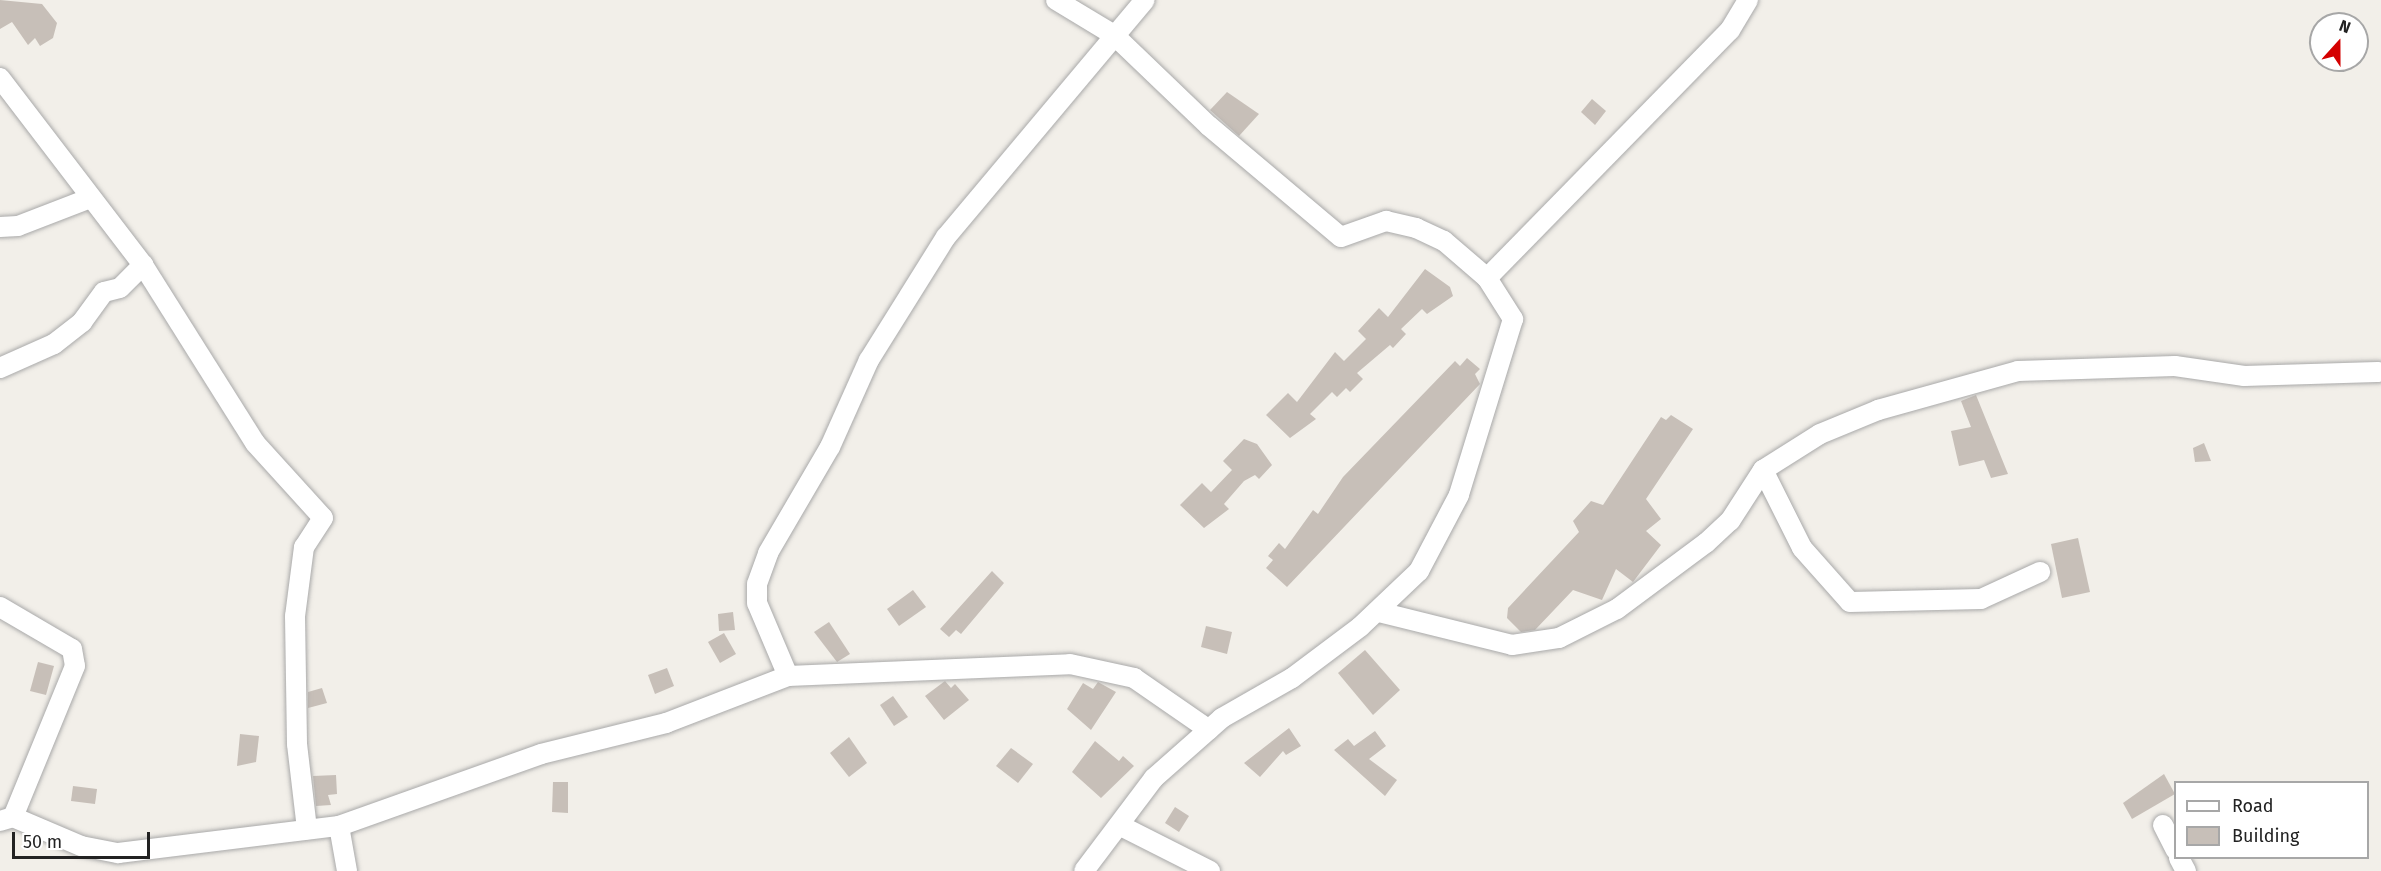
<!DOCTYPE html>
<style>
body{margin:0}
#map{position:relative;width:2381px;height:871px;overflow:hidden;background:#f2efe9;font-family:"Fira Sans",sans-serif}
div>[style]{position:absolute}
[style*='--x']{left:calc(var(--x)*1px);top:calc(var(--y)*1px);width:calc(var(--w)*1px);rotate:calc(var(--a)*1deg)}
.building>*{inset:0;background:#c7bfb8}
.roads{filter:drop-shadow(0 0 2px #a9a9a9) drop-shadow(0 0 2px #a9a9a9)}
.minor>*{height:20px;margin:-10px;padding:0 10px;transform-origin:10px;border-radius:10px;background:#fff}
span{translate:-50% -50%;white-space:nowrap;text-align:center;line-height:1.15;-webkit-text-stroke:6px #fff;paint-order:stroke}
.legend{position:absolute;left:2174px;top:781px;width:195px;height:78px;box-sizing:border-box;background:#fff;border:2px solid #a7a7a7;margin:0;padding:8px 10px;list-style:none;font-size:18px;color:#222}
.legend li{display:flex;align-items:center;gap:12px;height:30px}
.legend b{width:30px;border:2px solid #a7a7a7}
.north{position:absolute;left:2309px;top:12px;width:60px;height:60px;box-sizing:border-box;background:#fff;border:2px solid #a7a7a7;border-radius:50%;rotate:21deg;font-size:16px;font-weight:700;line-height:24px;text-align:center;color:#222}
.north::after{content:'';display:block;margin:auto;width:21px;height:27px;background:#d40000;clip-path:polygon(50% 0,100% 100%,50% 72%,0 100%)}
.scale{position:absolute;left:12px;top:832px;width:138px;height:27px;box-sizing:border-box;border:3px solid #222;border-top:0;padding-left:8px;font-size:18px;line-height:21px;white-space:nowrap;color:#222;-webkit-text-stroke:4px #fff;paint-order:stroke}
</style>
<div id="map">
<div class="building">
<i style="clip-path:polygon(0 0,42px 4px,57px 23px,53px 38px,40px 46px,35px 38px,28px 45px,12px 22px,0 29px)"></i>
<i style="clip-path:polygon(1227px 92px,1259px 114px,1239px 136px,1210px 110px)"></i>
<i style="clip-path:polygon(1592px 99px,1606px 111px,1595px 125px,1581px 112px)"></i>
<i style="clip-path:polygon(1425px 269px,1450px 287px,1453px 296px,1427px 314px,1422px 309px,1401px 329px,1406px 334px,1393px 348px,1390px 345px,1357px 373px,1363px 379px,1350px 392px,1346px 388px,1337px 397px,1332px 392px,1310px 414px,1316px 419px,1290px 438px,1266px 415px,1288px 393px,1297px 402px,1335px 352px,1344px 361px,1366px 339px,1358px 331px,1379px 308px,1388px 317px)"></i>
<i style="clip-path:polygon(1467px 358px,1480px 369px,1475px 374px,1480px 384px,1287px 587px,1266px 568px,1273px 560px,1268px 556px,1279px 543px,1285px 549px,1313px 510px,1318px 514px,1343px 477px,1455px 361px,1460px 366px)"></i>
<i style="clip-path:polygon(1976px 395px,2008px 474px,1991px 478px,1984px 460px,1959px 466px,1951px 431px,1971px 427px,1961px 401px)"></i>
<i style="clip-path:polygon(1671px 415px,1693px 429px,1646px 499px,1661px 519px,1646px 531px,1661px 545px,1633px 582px,1616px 569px,1602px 600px,1573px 590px,1535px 630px,1521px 632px,1507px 618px,1508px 608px,1579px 532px,1573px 521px,1591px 501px,1603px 505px,1661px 417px,1666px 420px)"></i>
<i style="clip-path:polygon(1244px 439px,1257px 444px,1272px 465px,1259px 479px,1255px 475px,1244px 481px,1224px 504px,1229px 509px,1204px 528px,1180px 505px,1202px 483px,1211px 492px,1232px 470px,1223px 461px)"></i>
<i style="clip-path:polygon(2204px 443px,2211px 461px,2195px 462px,2193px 448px)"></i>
<i style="clip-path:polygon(2078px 538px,2090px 592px,2062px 598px,2051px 544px)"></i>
<i style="clip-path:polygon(992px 571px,1004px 583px,961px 634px,956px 630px,949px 637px,940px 629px)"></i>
<i style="clip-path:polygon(913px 590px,926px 607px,899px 626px,887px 609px)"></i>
<i style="clip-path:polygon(733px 612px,735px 630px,719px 631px,718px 614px)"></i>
<i style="clip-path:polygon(829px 622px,850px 654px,837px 662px,814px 632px)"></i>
<i style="clip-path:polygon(1206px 626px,1232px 632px,1227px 654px,1201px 647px)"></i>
<i style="clip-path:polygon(724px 633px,736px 654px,720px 663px,708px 642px)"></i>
<i style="clip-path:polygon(1365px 650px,1400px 690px,1373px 715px,1338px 673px)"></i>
<i style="clip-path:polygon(38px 662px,54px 666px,46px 695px,30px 691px)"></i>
<i style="clip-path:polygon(667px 668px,674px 686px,655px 694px,648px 675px)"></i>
<i style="clip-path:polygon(945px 681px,951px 688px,955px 684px,969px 700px,944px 720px,925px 696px)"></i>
<i style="clip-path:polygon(1098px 682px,1116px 692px,1091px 730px,1067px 709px,1083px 683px,1093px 689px)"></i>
<i style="clip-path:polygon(322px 688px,327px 703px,308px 708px,308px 692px)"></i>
<i style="clip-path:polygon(893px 696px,908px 717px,894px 726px,880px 705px)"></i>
<i style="clip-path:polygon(1289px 728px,1301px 746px,1286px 755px,1283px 751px,1260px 777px,1244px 763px)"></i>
<i style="clip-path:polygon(1375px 731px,1386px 746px,1369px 759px,1397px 780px,1385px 796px,1334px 750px,1348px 739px,1354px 746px)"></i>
<i style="clip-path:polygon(240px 734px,259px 736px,256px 762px,237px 766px)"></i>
<i style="clip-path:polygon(849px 737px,867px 763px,849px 777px,830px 753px)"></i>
<i style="clip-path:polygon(1095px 741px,1119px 761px,1123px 756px,1134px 766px,1101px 798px,1072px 772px)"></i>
<i style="clip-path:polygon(1011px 748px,1033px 764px,1018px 783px,996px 766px)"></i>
<i style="clip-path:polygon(2164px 774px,2175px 794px,2132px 819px,2123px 803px)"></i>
<i style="clip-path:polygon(336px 775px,337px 794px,328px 795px,331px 805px,316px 806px,313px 776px)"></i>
<i style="clip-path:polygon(553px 782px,568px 782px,568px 813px,552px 812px)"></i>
<i style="clip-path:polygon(73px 786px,97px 789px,95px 804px,71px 801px)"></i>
<i style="clip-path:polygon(1175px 807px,1189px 816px,1179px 832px,1165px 823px)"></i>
</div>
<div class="roads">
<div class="minor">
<i style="--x:1056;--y:0;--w:68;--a:31.1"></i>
<i style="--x:1114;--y:35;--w:132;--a:43.8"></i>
<i style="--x:1209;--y:126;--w:172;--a:40.1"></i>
<i style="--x:1341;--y:237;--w:48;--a:-19.6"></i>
<i style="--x:1386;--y:221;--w:31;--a:13"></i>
<i style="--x:1416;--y:228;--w:31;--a:25"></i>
<i style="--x:1444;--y:241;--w:57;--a:40.7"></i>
<i style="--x:1487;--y:278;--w:49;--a:57.6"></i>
<i style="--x:1513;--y:319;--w:184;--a:107.1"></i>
<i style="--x:1459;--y:495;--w:86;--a:117.8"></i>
<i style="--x:1419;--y:571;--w:81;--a:136.5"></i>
<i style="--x:1360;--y:627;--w:85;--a:143.1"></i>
<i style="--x:1292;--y:678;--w:81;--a:150.3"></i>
<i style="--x:1222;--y:718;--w:91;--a:138.6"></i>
<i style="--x:1154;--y:778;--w:116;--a:127"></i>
<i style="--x:0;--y:78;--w:235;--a:52.6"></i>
<i style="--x:143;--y:265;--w:210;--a:57.8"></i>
<i style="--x:255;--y:443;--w:101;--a:47.8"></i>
<i style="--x:323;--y:518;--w:35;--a:123"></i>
<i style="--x:304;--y:547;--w:70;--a:97.4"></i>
<i style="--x:295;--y:616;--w:128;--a:89.1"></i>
<i style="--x:297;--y:744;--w:86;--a:83.3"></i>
<i style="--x:0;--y:227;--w:18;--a:-3"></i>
<i style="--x:18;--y:226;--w:75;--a:-21.1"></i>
<i style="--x:1487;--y:278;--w:347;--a:-45.6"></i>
<i style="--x:1730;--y:30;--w:35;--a:-59"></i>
<i style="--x:0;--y:368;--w:59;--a:-24"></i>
<i style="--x:54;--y:344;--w:36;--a:-38"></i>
<i style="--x:82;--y:322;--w:37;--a:-54"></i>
<i style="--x:104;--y:292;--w:16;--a:-14"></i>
<i style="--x:120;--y:288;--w:33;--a:-45"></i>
<i style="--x:1763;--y:470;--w:87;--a:63.4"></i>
<i style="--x:1802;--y:548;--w:72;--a:48.4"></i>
<i style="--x:1850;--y:602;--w:131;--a:-1.3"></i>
<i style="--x:1981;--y:599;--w:65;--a:-24.6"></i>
<i style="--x:0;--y:607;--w:83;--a:30.3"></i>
<i style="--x:72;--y:649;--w:17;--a:80"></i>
<i style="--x:75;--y:666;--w:163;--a:112.3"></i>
<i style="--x:1379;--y:612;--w:137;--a:13.9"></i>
<i style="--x:1512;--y:645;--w:48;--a:-8.5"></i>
<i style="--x:1559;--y:638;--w:65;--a:-26.6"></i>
<i style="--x:1617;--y:609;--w:111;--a:-36.6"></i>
<i style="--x:1706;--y:543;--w:33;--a:-43"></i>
<i style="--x:1730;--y:521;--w:61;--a:-57.1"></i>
<i style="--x:1763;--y:470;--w:67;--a:-32.3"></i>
<i style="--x:1820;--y:434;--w:63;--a:-22.5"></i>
<i style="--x:1878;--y:410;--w:145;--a:-15.6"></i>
<i style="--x:2018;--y:371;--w:157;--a:-1.8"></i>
<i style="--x:2175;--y:366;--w:70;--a:8.2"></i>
<i style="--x:2244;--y:376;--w:135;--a:-1.7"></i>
<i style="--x:788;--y:676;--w:79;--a:-113"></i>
<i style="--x:757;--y:603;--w:19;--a:-90"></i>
<i style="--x:757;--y:584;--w:33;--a:-70"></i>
<i style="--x:768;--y:553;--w:123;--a:-59.7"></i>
<i style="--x:830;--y:447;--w:95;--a:-65.9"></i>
<i style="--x:869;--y:360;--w:145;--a:-58"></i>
<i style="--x:946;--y:237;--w:309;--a:-50"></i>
<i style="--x:0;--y:821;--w:14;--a:-17"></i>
<i style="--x:13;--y:817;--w:74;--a:23.1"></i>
<i style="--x:81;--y:846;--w:38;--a:11"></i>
<i style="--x:118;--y:853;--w:223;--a:-7"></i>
<i style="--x:339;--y:826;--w:214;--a:-19.6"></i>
<i style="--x:541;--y:754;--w:129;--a:-13.9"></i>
<i style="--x:666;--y:723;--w:131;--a:-21.1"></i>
<i style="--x:788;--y:676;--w:282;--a:-2.4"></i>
<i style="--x:1070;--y:664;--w:66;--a:12.3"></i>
<i style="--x:1134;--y:678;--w:91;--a:34.7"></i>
<i style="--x:1119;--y:825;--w:102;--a:26.8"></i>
<i style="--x:2163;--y:825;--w:28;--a:63"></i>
<i style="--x:339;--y:826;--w:46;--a:79.9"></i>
<i style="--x:2179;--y:858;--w:15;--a:62"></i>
</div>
</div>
<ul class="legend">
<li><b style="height:8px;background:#fff"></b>Road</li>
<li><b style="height:16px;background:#c7bfb8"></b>Building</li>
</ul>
<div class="north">N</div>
<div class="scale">50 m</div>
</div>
